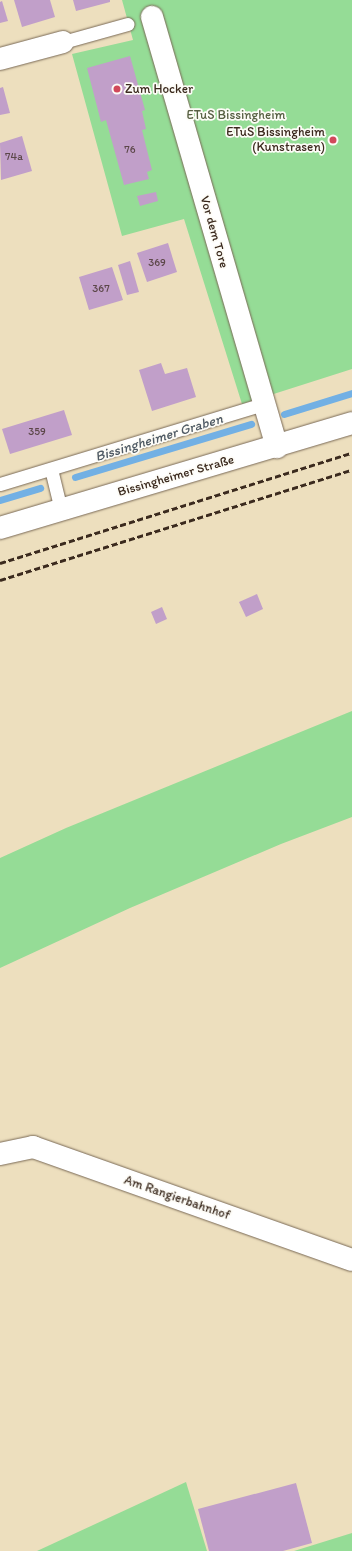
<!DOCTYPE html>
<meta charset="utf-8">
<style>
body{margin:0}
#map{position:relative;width:352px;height:1551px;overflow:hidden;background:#eddfbe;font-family:Itim,sans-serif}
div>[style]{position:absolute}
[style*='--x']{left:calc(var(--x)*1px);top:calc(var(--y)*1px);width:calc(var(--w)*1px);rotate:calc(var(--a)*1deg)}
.green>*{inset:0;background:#95dc96}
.stream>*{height:7px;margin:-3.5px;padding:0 3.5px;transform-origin:3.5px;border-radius:3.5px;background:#72b0e4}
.building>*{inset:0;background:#c19fc9}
.roads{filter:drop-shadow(0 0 1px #796956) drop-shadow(0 0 1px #796956)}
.service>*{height:13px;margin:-6.5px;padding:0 6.5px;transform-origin:6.5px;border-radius:6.5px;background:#fff}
.minor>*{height:22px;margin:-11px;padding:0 11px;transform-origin:11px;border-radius:11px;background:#fff}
.rail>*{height:3px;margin-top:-1.5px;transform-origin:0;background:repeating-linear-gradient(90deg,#3b2a1e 0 6px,transparent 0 9px)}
.dots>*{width:11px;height:11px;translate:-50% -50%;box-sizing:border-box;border:2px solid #fdfcf7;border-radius:50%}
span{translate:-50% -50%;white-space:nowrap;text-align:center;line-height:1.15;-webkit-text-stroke:3.5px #fdfcf7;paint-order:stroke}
.number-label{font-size:11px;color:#5c4749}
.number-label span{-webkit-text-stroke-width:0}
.poi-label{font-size:13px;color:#3b2a1e}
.left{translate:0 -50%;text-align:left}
.right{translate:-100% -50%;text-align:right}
.park-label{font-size:13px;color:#565f42}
.street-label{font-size:13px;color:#3b2a1e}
.water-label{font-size:14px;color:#4e5963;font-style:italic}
</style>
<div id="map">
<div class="green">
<i style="clip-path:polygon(122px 0,352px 0,352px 369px,242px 404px,184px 219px,122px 236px,72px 54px,133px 40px)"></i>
<i style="clip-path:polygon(352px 711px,352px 817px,281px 844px,130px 908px,0 968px,0 858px,66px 828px)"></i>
<i style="clip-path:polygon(186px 1482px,207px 1551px,37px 1551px)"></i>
<i style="clip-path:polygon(352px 1533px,352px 1551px,294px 1551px)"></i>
</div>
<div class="stream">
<i style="--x:284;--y:414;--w:71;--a:-17.2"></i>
<i style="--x:75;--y:477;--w:184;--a:-16.8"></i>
<i style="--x:0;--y:500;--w:42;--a:-16.7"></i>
</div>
<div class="building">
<i style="clip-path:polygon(14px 0,50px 0,55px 17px,22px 27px)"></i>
<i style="clip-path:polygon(73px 0,110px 0,110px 2px,76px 11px)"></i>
<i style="clip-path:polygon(2px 1px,8px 21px,0 23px,0 2px)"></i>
<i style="clip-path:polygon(130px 56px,145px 110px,142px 111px,146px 129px,142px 130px,152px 170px,147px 172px,149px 179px,124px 185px,106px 120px,101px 122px,87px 68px)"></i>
<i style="clip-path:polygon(3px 87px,10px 113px,0 115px,0 88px)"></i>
<i style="clip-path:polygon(22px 136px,32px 171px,1px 180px,0 143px)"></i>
<i style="clip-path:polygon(156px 192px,158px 201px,140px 206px,137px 196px)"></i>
<i style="clip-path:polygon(168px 243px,177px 272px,147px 282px,137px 253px)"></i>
<i style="clip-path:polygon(130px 261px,139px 292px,127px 295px,118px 265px)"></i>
<i style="clip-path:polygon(112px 267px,123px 300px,89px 310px,79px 277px)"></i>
<i style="clip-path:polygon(161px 363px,165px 374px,187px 368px,196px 397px,152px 411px,139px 370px)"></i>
<i style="clip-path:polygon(64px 410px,72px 435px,10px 454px,2px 429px)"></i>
<i style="clip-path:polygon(257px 594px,263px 609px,246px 617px,239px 602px)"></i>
<i style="clip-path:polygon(162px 607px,167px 619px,156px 624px,151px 612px)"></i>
<i style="clip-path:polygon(296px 1483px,312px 1543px,283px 1551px,209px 1551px,198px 1509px)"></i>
</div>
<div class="roads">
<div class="service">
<i style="--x:63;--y:42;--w:67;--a:-15.5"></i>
<i style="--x:51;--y:469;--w:42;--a:76.3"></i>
<i style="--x:0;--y:484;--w:276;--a:-16.9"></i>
</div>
<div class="minor">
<i style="--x:152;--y:17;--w:448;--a:73.8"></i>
<i style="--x:0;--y:59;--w:65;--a:-15.1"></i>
<i style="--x:0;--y:528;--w:367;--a:-16.6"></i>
<i style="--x:0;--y:1154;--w:34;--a:-12"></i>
<i style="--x:33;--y:1147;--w:338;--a:19.5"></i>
</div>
</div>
<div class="rail">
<i style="--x:0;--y:563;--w:369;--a:-17.4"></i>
<i style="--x:0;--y:580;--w:369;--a:-17.4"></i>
</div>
<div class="dots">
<i style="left:117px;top:89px;background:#d1495b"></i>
<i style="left:333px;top:140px;background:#d1495b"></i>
</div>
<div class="number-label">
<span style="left:130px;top:150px">76</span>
<span style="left:14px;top:157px">74a</span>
<span style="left:157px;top:263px">369</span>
<span style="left:101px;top:289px">367</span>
<span style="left:37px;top:432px">359</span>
</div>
<div class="poi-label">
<span class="left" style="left:125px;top:89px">Zum Hocker</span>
<span class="right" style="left:325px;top:140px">ETuS Bissingheim<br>(Kunstrasen)</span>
</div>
<div class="park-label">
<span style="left:236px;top:115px">ETuS Bissingheim</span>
</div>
<div class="street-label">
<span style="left:214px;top:232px;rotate:74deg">Vor dem Tore</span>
<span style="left:176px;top:476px;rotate:-16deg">Bissingheimer Straße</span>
<span style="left:177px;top:1198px;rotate:19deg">Am Rangierbahnhof</span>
</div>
<div class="water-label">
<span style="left:159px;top:438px;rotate:-17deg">Bissingheimer Graben</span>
</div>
</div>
